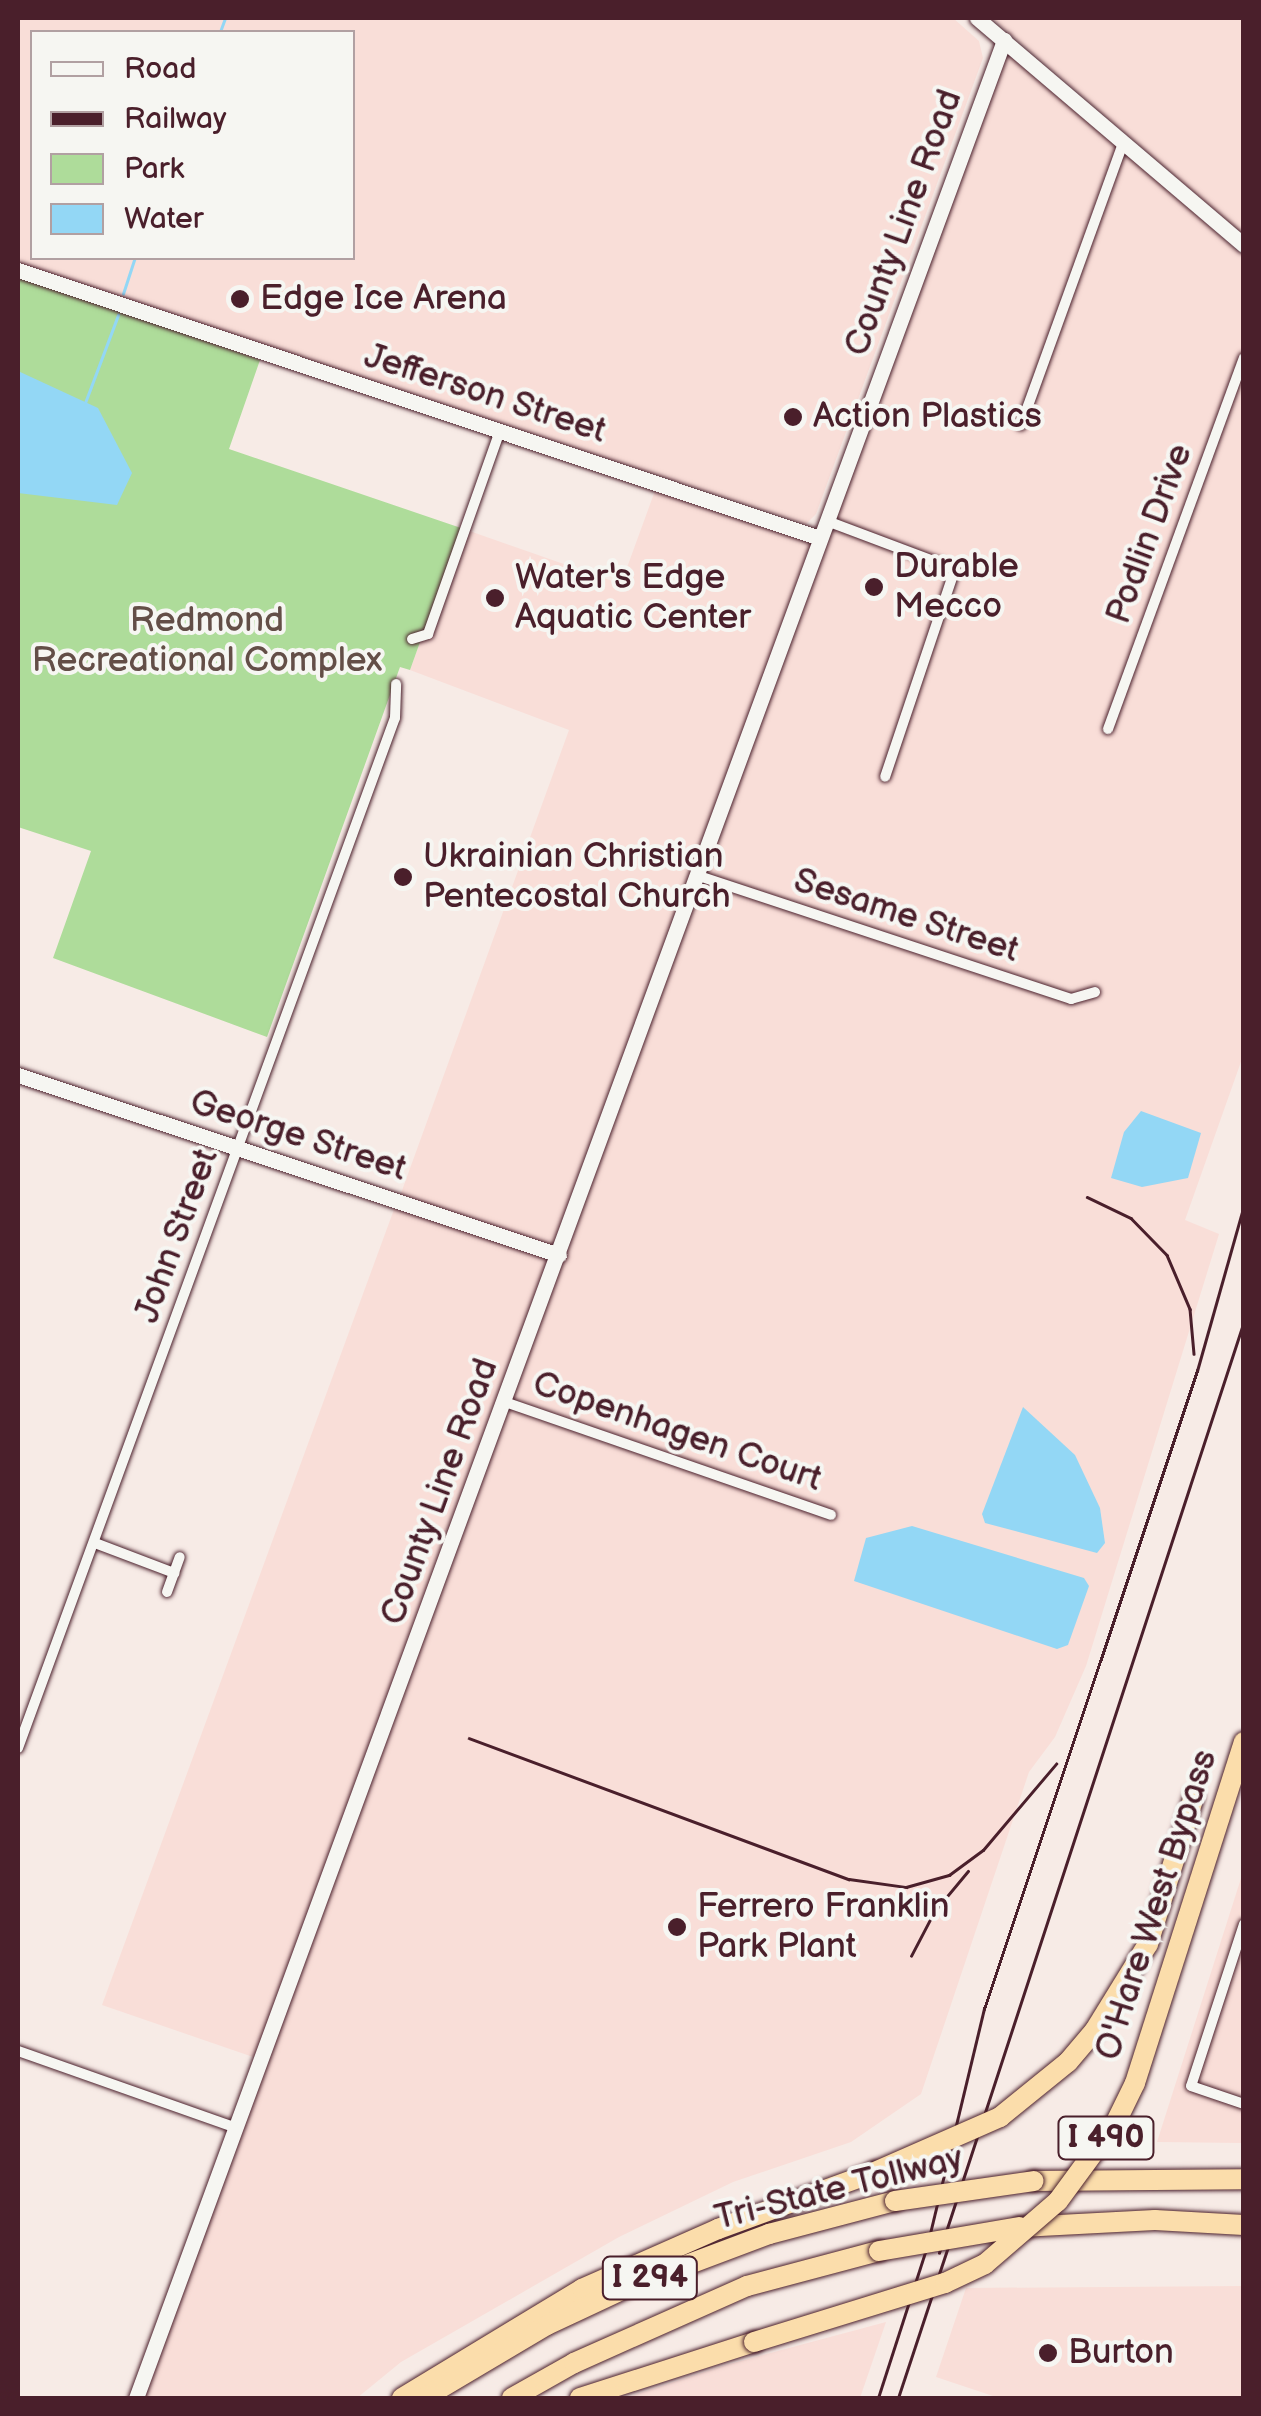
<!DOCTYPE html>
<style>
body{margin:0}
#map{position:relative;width:1261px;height:2416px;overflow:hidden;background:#f7ebe6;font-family:"Balsamiq Sans",sans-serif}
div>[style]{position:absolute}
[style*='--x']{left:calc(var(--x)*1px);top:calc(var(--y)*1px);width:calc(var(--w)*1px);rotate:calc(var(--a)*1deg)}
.built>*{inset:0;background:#f9ded8}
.green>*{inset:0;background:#aedc9a}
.water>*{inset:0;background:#93d7f5}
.stream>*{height:2.5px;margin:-1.25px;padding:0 1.25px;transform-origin:1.25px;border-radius:1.25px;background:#93d7f5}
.roads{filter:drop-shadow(0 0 2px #4a1f2b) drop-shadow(0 0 2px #4a1f2b)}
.street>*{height:10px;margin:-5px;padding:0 5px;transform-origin:5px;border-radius:5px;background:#f6f6f2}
.secondary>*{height:15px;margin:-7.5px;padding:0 7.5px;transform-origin:7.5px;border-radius:7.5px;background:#f6f6f2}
.highway>*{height:20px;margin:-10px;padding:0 10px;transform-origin:10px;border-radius:10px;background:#fbddab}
.rail>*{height:2.5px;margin:-1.25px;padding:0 1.25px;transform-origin:1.25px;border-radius:1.25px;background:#4a1f2b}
.bridges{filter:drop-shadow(0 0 2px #4a1f2b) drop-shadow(0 0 2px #4a1f2b)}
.highway-bridge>*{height:20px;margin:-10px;padding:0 10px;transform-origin:10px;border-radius:10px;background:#fbddab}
.dots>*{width:28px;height:28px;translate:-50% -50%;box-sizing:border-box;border:5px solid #f6f6f2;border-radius:50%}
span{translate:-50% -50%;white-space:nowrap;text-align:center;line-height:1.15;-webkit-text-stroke:8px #f6f6f2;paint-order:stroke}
.shield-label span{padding:2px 8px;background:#f6f6f2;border:2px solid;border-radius:8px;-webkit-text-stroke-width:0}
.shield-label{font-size:32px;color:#4a1f2b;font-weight:700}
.street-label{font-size:35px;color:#4a1f2b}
.poi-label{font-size:35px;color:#4a1f2b}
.left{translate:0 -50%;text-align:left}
.park-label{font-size:35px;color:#634e47}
.frame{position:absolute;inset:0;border:20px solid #4a1f2b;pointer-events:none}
.legend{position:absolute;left:30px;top:30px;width:325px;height:230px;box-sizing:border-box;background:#f6f6f2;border:2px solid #b1a0a2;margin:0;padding:12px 18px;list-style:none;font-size:30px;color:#4a1f2b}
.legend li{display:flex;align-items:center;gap:20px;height:50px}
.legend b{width:50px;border:2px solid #b1a0a2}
</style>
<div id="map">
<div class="built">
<i style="clip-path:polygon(evenodd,18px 18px,953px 18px,979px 41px,983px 58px,816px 514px,806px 524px,18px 264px,18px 18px,32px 32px,352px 32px,352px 258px,32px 258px,32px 32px)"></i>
<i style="clip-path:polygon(992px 18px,1243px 18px,1243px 234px)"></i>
<i style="clip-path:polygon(1007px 48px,1244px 257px,1243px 1056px,1185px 1220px,1219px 1234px,1086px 1666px,1055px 1737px,1029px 1772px,921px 2094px,851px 2142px,733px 2182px,619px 2237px,401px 2362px,357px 2398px,140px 2398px)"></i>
<i style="clip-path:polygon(656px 488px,815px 539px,554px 1250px,400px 1196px,569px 730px,410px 670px,461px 528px,621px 584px)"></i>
<i style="clip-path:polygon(396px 1204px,552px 1257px,259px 2059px,102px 2005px)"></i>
<i style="clip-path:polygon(1243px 1872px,1243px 2143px,1157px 2142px)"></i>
<i style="clip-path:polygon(1243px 2286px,1243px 2398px,999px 2398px,936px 2377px,966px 2288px)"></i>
<i style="clip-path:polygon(886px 2322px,860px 2398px,625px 2398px,726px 2365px)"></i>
</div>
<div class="green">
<i style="clip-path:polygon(18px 276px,260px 360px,229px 449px,461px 528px,410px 670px,400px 667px,267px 1037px,53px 958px,91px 851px,18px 827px)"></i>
</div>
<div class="water">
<i style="clip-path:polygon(18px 371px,98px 408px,132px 473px,117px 505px,18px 493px)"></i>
<i style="clip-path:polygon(1141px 1111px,1201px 1133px,1188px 1178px,1142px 1187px,1111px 1178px,1124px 1132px)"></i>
<i style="clip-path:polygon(1023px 1407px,1075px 1455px,1100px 1508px,1105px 1543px,1097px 1553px,985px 1523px,982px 1514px)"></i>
<i style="clip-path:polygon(912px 1526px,1084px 1578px,1089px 1586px,1068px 1645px,1057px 1649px,854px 1581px,866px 1538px)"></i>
</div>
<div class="stream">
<i style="--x:220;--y:32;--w:15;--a:-70"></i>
<i style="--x:123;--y:294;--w:38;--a:-72"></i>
<i style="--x:85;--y:403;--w:94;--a:-69.4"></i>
<i style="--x:18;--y:2114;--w:4;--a:90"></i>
</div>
<div class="roads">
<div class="street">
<i style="--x:1021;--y:425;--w:300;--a:-70.1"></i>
<i style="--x:827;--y:521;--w:137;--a:20.6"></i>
<i style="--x:955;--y:569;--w:219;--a:108.6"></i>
<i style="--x:412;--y:639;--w:17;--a:-17"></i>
<i style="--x:428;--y:634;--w:215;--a:-70.5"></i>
<i style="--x:1108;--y:729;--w:395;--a:-69.9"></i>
<i style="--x:699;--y:876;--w:392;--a:18.3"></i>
<i style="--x:1071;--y:999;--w:25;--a:-16"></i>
<i style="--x:505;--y:1402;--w:345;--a:19.1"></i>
<i style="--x:95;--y:1543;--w:85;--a:20.8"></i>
<i style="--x:167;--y:1592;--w:37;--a:-70"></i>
<i style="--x:18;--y:1748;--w:1097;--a:-69.9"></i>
<i style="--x:395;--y:718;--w:34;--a:-88"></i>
<i style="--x:1244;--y:1924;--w:170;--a:108.1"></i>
<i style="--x:1191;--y:2086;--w:56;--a:18.8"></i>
<i style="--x:18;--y:2051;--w:232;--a:19.4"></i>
</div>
<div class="secondary">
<i style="--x:977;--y:18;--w:350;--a:40.4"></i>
<i style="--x:18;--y:270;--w:846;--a:18.48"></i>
<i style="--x:18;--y:1075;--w:570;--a:18.4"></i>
<i style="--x:136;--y:2398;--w:2513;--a:-69.79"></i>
</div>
<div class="highway">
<i style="--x:1034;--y:2181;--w:210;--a:-0.5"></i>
<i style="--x:1021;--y:2227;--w:134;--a:-3"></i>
<i style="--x:1155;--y:2220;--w:89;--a:3.2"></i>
<i style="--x:402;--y:2398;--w:210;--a:-31.2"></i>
<i style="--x:582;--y:2289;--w:149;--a:-23.8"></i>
<i style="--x:718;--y:2229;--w:167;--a:-20"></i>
<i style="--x:424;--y:2398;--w:143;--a:-30.7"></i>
<i style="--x:547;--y:2325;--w:89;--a:-25.1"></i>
<i style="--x:628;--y:2287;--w:151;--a:-20.6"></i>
<i style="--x:769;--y:2234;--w:130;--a:-14.7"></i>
<i style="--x:512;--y:2398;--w:71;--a:-29.4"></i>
<i style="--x:574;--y:2363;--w:189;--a:-24"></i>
<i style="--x:747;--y:2286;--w:137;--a:-14.9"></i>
<i style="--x:580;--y:2398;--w:183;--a:-17.8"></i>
</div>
</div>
<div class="rail">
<i style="--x:1087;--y:1197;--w:49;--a:25.5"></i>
<i style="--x:1131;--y:1218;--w:52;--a:45.8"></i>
<i style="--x:1167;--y:1255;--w:59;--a:66.9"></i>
<i style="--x:1190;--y:1309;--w:45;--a:84.9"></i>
<i style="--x:469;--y:1738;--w:405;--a:20.4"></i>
<i style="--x:849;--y:1879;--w:58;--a:8"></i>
<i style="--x:906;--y:1887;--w:45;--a:-15.6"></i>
<i style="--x:949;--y:1875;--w:42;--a:-36.3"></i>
<i style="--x:983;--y:1850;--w:113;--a:-49.7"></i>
<i style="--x:911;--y:1956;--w:50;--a:-62.4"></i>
<i style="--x:934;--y:1912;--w:53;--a:-50.3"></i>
<i style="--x:939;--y:2253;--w:981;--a:-71.88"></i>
<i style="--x:878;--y:2398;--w:160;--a:-72.1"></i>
<i style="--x:927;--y:2246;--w:244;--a:-76.5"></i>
<i style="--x:984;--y:2009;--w:673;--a:-71.54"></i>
<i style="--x:1197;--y:1371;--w:173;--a:-74.2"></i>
<i style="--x:898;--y:2398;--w:165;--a:-71.7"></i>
</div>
<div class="bridges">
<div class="highway-bridge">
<i style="--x:875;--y:2172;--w:137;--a:-23.7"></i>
<i style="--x:1000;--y:2117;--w:87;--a:-39"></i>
<i style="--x:1068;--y:2062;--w:42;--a:-49.8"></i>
<i style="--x:1095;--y:2030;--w:101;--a:-58.4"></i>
<i style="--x:1148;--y:1944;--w:155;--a:-72.7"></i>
<i style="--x:895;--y:2201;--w:140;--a:-8.2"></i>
<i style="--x:879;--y:2251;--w:142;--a:-9.7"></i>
<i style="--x:754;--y:2342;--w:200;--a:-17.2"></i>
<i style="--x:945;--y:2283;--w:44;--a:-25.4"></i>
<i style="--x:985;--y:2264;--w:96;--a:-40.8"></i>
<i style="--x:1058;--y:2201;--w:98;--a:-53.7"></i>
<i style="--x:1116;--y:2122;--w:43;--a:-64"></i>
<i style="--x:1135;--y:2083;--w:358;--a:-72.3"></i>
</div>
</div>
<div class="dots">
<i style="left:240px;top:299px;background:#4a1f2b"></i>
<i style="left:793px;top:417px;background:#4a1f2b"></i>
<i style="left:874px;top:587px;background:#4a1f2b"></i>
<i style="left:495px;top:598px;background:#4a1f2b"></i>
<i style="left:403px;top:877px;background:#4a1f2b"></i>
<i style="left:677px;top:1927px;background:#4a1f2b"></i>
<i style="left:1048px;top:2353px;background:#4a1f2b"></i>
</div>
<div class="shield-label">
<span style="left:1106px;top:2138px">I 490</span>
<span style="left:650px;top:2278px">I 294</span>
</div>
<div class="street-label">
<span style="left:904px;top:223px;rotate:-70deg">County Line Road</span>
<span style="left:485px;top:394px;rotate:18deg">Jefferson Street</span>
<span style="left:1150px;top:534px;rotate:-70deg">Podlin Drive</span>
<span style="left:906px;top:916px;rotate:18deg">Sesame Street</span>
<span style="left:298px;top:1136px;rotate:18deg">George Street</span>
<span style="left:177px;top:1236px;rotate:-70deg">John Street</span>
<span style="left:677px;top:1432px;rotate:19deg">Copenhagen Court</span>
<span style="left:440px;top:1492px;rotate:-70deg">County Line Road</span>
<span style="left:1157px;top:1905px;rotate:-72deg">O'Hare West Bypass</span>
<span style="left:839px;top:2189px;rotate:-14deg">Tri-State Tollway</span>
</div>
<div class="poi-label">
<span class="left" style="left:260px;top:299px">Edge Ice Arena</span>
<span class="left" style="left:813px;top:417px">Action Plastics</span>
<span class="left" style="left:894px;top:587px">Durable<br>Mecco</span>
<span class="left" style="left:515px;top:598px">Water's Edge<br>Aquatic Center</span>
<span class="left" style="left:423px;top:877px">Ukrainian Christian<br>Pentecostal Church</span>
<span class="left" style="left:697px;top:1927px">Ferrero Franklin<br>Park Plant</span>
<span class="left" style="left:1068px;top:2353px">Burton</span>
</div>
<div class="park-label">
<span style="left:207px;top:641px">Redmond<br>Recreational Complex</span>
</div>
<div class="frame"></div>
<ul class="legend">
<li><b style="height:12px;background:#f6f6f2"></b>Road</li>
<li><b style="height:12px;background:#4a1f2b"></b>Railway</li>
<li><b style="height:28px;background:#aedc9a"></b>Park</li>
<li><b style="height:28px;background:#93d7f5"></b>Water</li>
</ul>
</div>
